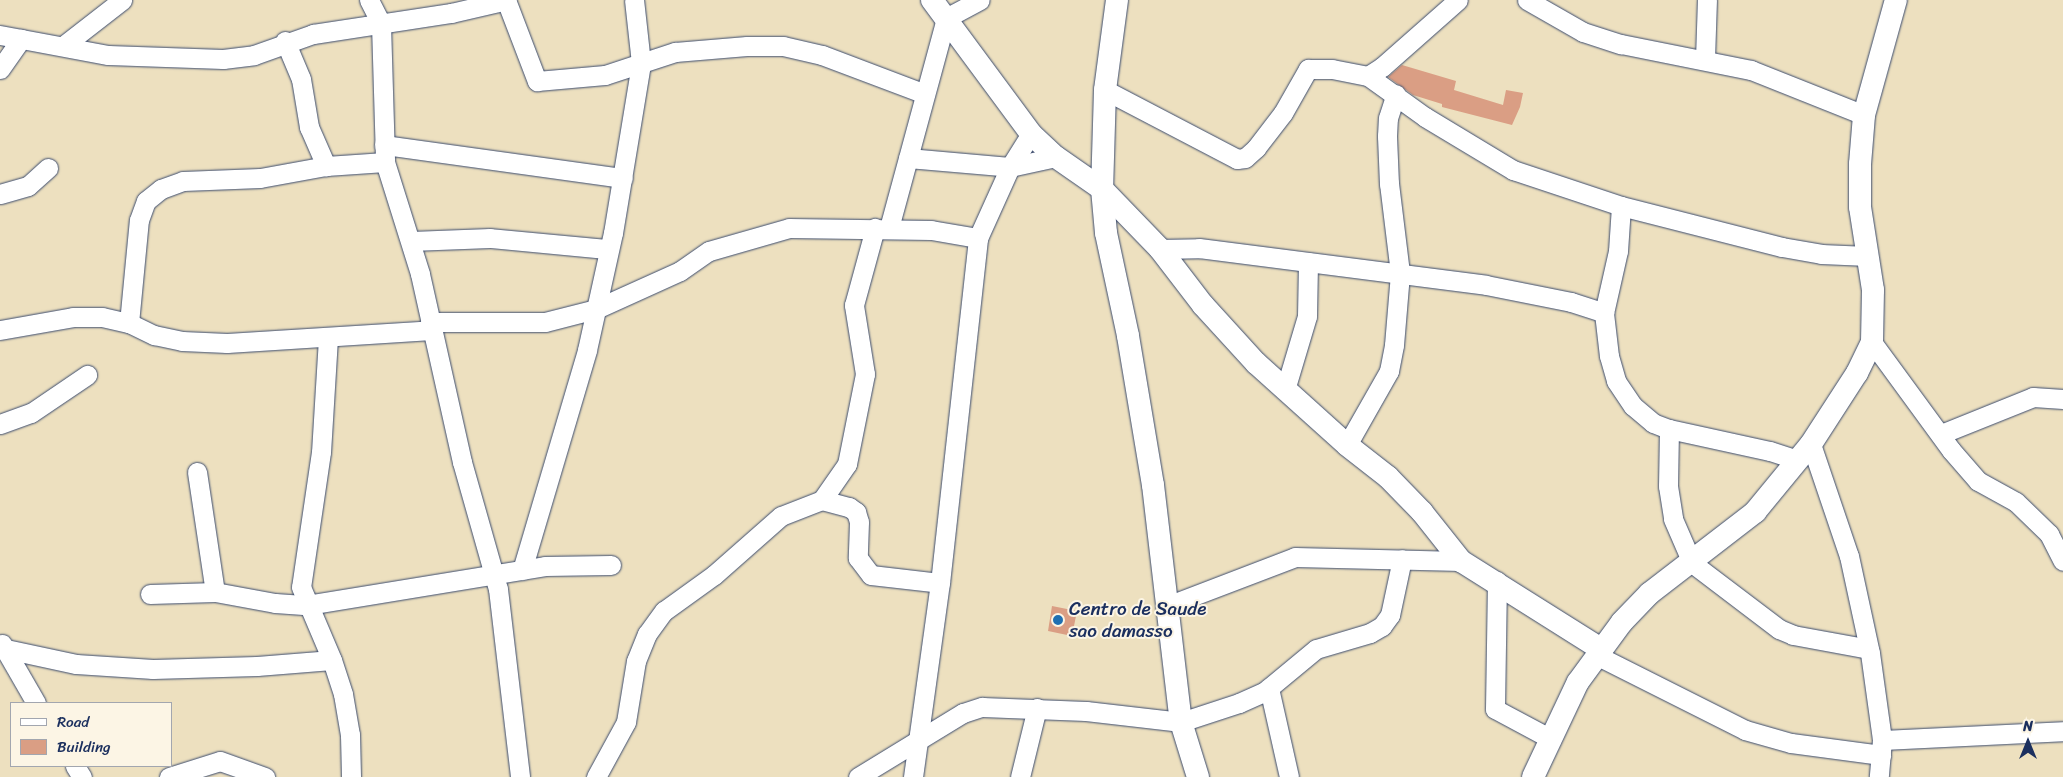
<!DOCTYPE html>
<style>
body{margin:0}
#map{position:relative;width:2063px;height:777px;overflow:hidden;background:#ede0bf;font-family:Sriracha,sans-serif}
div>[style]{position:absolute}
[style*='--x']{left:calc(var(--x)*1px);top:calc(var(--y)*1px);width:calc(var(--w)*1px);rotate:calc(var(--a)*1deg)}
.building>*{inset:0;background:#da9e84}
.roads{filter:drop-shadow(0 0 1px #3a4a6d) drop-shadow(0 0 1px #3a4a6d)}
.minor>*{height:19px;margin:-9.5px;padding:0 9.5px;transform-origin:9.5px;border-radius:9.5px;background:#fff}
.tertiary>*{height:22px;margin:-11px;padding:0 11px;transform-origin:11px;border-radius:11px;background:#fff}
.dots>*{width:14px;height:14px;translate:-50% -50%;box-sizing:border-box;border:2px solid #fcf5e5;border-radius:50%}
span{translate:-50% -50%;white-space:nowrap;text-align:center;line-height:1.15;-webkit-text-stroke:4px #fcf5e5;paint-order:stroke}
.poi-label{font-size:19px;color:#1b2f5e}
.left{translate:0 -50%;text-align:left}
.legend{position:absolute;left:10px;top:702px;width:162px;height:65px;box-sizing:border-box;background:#fcf5e5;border:1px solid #a2a6af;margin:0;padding:6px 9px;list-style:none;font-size:15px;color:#1b2f5e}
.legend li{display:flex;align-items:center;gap:10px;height:25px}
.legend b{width:25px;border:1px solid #a2a6af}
.north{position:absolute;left:2003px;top:717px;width:50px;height:50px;-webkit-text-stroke:4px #fcf5e5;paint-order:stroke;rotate:0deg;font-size:14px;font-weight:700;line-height:20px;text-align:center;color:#1b2f5e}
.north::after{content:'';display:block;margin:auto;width:18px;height:22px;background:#1b2f5e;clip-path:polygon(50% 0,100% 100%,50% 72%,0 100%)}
</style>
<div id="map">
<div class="building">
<i style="clip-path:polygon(1402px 65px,1456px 81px,1454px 90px,1503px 105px,1506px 90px,1523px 93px,1520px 107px,1512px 125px,1442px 107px,1442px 104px,1413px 95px,1388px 77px)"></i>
<i style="clip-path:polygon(1052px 606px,1077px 611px,1072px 636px,1048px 631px)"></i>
</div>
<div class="roads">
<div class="minor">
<i style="--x:369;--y:0;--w:27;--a:63"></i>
<i style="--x:381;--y:24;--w:138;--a:88.3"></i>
<i style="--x:385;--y:162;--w:117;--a:72.6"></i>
<i style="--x:420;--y:274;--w:193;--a:77.4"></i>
<i style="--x:462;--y:462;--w:132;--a:74.2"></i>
<i style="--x:498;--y:589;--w:189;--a:83.3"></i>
<i style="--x:506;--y:0;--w:87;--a:69.1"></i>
<i style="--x:537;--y:81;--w:68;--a:-5"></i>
<i style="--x:605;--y:75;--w:74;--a:-18.2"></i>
<i style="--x:675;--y:52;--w:72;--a:-4.8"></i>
<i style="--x:747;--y:46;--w:36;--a:0"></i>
<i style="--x:783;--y:46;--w:40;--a:13"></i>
<i style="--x:822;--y:55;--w:110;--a:20.7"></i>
<i style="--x:1527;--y:0;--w:64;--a:29.7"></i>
<i style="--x:1583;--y:32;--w:40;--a:18"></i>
<i style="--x:1621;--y:44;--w:133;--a:11.3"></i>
<i style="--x:1751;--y:70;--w:122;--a:21.7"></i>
<i style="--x:0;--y:35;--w:110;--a:10.5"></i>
<i style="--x:108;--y:55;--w:115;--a:2"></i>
<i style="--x:223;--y:59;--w:31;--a:-7"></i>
<i style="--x:254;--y:55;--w:63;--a:-19.6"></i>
<i style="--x:313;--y:34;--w:140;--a:-8.7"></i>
<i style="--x:451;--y:13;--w:57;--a:-13.1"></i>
<i style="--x:285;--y:41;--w:41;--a:67.2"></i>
<i style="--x:301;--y:79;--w:49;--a:80.5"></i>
<i style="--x:309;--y:127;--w:43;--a:66.4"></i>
<i style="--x:63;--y:46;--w:75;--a:-37.9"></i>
<i style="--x:1705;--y:59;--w:59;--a:-88.1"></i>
<i style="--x:0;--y:69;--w:37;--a:-55"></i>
<i style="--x:1368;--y:76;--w:17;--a:-33"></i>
<i style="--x:1382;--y:67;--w:101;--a:-41.4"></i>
<i style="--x:1105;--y:90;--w:149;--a:27.6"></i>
<i style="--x:1237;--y:159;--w:8;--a:-7"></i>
<i style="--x:1245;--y:158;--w:15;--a:-42"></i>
<i style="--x:1256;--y:148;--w:44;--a:-52.4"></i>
<i style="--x:1283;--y:113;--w:51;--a:-60.4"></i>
<i style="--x:1308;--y:69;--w:24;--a:0"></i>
<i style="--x:1332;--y:69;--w:37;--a:11"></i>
<i style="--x:1368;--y:76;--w:70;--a:35.7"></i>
<i style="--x:1425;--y:117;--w:103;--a:31.1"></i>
<i style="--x:1513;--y:170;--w:114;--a:18.4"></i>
<i style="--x:1621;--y:206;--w:166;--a:14.3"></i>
<i style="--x:1782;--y:247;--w:40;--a:10"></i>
<i style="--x:1821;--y:254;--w:47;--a:2.4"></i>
<i style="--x:384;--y:145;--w:241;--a:7.9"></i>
<i style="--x:908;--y:158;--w:102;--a:5"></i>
<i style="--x:1010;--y:167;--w:47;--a:-12.3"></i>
<i style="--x:0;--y:194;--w:29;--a:-16"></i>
<i style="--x:28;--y:186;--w:27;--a:-42"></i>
<i style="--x:1621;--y:206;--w:45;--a:93.8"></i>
<i style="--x:1618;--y:251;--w:64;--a:102.7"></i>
<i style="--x:1604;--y:313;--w:43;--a:83.4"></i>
<i style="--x:1609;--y:356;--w:26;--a:74"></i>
<i style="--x:1616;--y:381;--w:30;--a:56"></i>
<i style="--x:1633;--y:406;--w:26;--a:40"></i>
<i style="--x:1653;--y:423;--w:17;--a:21"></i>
<i style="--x:1669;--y:429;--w:103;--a:12.3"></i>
<i style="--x:1770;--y:451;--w:29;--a:18"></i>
<i style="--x:889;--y:228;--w:218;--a:-74.8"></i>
<i style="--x:946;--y:18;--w:38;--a:-28"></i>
<i style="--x:411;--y:241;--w:79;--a:-2.2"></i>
<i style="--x:490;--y:238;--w:118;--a:5.4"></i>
<i style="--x:1160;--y:249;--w:39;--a:-1"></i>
<i style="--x:1199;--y:248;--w:289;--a:7.3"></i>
<i style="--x:1486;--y:285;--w:87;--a:11.3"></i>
<i style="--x:1571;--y:302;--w:35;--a:18"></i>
<i style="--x:430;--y:322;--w:115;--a:0"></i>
<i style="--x:545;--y:322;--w:53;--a:-14.3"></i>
<i style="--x:596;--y:309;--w:92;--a:-24.3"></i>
<i style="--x:680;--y:271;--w:35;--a:-35"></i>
<i style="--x:709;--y:251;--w:83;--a:-16"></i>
<i style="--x:789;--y:228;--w:142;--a:0.8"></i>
<i style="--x:931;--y:230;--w:48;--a:9.7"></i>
<i style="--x:129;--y:323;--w:103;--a:-84.5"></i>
<i style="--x:139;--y:220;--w:20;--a:-70"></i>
<i style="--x:146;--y:201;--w:19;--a:-39"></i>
<i style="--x:161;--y:189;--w:23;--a:-20"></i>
<i style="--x:183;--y:181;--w:77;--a:-2.2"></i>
<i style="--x:260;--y:178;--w:67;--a:-10.3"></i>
<i style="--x:326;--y:166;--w:59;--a:-3.9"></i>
<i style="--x:0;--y:330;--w:74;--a:-10.1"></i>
<i style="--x:73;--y:317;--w:29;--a:0"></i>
<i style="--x:102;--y:317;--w:28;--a:13"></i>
<i style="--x:129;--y:323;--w:28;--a:26"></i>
<i style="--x:154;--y:335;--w:29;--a:12"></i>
<i style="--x:182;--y:341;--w:45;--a:2.5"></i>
<i style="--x:227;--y:343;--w:205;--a:-3.6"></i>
<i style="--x:328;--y:338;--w:114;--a:93.5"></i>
<i style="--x:321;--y:452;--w:136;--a:98.4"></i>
<i style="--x:301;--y:587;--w:79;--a:67"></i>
<i style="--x:332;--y:660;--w:36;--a:72"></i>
<i style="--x:343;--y:694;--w:42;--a:80.3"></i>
<i style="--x:350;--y:735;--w:42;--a:88.6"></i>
<i style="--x:1872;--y:342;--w:134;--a:53.8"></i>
<i style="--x:1951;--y:450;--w:41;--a:48.9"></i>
<i style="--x:1978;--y:481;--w:43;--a:28.9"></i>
<i style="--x:2016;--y:502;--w:46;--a:44.1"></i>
<i style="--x:2049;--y:534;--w:30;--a:63"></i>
<i style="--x:1285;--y:390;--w:77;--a:-73.4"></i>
<i style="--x:1307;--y:316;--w:54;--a:-88.9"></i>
<i style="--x:0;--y:424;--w:33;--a:-20"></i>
<i style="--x:31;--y:413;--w:68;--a:-34.2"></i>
<i style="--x:1669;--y:429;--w:57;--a:91"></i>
<i style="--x:1668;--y:486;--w:33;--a:81"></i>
<i style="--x:1673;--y:519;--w:48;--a:66.6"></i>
<i style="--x:1692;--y:563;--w:109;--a:37.2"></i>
<i style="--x:1779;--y:629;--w:15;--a:23"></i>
<i style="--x:1793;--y:635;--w:77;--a:10.4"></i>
<i style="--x:1941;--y:434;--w:99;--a:-21.9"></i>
<i style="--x:2033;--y:397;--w:30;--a:4"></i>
<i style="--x:1811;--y:444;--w:118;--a:71.3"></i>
<i style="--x:1849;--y:556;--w:99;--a:77.8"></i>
<i style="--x:1870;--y:653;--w:88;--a:82.1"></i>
<i style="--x:1882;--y:740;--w:37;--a:95"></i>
<i style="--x:1347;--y:445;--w:85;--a:-60.4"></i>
<i style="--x:1389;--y:371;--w:26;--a:-79"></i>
<i style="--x:1394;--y:345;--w:72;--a:-85.2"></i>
<i style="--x:1400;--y:273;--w:90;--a:-97"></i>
<i style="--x:1389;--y:184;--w:48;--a:-92.4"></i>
<i style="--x:1387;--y:136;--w:18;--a:-87"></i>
<i style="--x:1388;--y:118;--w:25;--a:-72"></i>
<i style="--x:197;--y:472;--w:121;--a:81.5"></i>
<i style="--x:822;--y:500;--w:44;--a:-55.2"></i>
<i style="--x:847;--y:464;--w:92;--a:-78.7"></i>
<i style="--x:865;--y:374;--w:70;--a:-99.1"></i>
<i style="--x:854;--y:305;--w:80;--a:-74.7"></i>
<i style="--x:522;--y:570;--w:229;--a:-73.5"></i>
<i style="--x:587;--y:350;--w:120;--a:-77.5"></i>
<i style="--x:613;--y:233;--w:172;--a:-80.6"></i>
<i style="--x:641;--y:63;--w:63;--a:-96.3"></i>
<i style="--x:1497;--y:581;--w:128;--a:90.9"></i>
<i style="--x:1495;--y:709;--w:64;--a:28.2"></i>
<i style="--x:150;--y:594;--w:65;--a:-1.8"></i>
<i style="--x:215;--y:592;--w:61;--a:10.4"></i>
<i style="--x:275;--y:603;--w:32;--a:4"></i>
<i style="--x:307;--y:605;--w:241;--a:-9.3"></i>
<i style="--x:545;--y:566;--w:66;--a:-0.9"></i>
<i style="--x:1167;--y:606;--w:137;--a:-20.9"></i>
<i style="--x:1295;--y:557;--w:166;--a:1.4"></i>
<i style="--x:2;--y:644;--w:68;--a:60"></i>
<i style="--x:6;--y:649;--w:72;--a:12.1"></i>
<i style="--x:76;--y:664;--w:77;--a:3.7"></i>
<i style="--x:153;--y:669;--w:104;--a:-1.7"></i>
<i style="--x:257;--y:666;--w:75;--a:-4.6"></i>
<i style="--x:1596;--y:655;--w:167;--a:26.7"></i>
<i style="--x:1745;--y:730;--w:48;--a:15.8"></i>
<i style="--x:1791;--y:743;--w:91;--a:7.6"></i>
<i style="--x:1269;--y:688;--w:91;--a:77.3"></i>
<i style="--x:1882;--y:740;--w:181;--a:-2.8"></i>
<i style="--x:75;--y:766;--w:13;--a:58"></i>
<i style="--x:169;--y:777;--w:53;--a:-17.4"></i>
<i style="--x:220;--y:761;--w:48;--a:19.6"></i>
<i style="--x:596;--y:777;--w:63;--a:-61.4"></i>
<i style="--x:626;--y:722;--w:62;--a:-80.7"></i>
<i style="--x:636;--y:661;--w:29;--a:-68"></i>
<i style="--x:647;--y:634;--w:29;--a:-54"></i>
<i style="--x:664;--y:611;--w:62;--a:-35.8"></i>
<i style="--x:714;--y:575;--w:89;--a:-41.4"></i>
<i style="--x:781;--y:516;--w:44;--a:-21.3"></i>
<i style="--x:822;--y:500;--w:28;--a:15"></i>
<i style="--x:849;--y:507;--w:9;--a:36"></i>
<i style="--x:856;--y:512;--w:10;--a:73"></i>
<i style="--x:859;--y:522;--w:36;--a:92"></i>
<i style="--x:858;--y:558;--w:21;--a:53"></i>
<i style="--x:871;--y:575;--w:69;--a:6.6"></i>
<i style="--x:858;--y:777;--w:123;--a:-31.4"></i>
<i style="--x:963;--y:713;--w:20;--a:-18"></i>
<i style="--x:982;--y:707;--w:104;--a:2.2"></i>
<i style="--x:1086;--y:711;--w:96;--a:6.6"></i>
<i style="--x:1181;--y:722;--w:61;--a:-18.1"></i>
<i style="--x:1239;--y:703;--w:27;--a:-24"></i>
<i style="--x:1264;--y:692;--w:67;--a:-39.6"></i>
<i style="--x:1316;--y:649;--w:56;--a:-16.5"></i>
<i style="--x:1370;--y:633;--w:14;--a:-30"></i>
<i style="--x:1382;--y:626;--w:14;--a:-54"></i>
<i style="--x:1390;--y:615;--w:57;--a:-77.9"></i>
<i style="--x:913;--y:777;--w:196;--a:-82.1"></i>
<i style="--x:940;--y:583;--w:347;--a:-83.7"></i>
<i style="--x:978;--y:238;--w:78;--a:-65.7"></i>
<i style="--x:1010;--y:167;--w:39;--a:-58"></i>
<i style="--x:1020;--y:777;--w:71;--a:-76.2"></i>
</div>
<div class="tertiary">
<i style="--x:932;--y:0;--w:167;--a:53.5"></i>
<i style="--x:1031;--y:134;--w:34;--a:43"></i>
<i style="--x:1056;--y:157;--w:56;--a:34.8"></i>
<i style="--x:1102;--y:189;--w:83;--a:46"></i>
<i style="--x:1160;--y:249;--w:71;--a:52.5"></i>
<i style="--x:1203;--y:305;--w:79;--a:47.6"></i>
<i style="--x:1256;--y:363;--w:122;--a:42"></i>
<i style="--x:1347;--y:445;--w:52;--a:38"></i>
<i style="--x:1388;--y:477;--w:49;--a:45.8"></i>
<i style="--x:1422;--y:512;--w:63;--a:51.5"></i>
<i style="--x:1461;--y:561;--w:165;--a:32.2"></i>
<i style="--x:1117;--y:0;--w:91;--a:97.6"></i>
<i style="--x:1105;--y:90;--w:99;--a:91.7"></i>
<i style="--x:1102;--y:189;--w:44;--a:84.8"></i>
<i style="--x:1106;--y:233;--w:105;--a:77.9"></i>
<i style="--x:1128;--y:336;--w:151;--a:80.5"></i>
<i style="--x:1153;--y:485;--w:239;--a:83.3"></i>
<i style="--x:1181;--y:722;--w:58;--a:72.8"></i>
<i style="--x:1533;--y:777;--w:105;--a:-64.7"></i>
<i style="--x:1578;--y:682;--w:74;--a:-53.7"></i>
<i style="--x:1622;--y:622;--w:40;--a:-46"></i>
<i style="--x:1650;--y:593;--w:133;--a:-37.6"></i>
<i style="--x:1755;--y:512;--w:88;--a:-50.5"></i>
<i style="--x:1811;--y:444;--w:85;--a:-57.1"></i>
<i style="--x:1857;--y:373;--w:34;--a:-64"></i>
<i style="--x:1872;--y:342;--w:52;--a:-88.9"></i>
<i style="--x:1873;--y:290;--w:84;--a:-98.9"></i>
<i style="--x:1860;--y:207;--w:43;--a:-90"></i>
<i style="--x:1860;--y:164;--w:49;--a:-85.3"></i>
<i style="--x:1864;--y:115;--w:119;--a:-74.5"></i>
</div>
</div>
<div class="dots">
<i style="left:1058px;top:620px;background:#1f6fb2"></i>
</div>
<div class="poi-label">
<span class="left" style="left:1069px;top:620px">Centro de Saude<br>sao damasso</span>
</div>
<ul class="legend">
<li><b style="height:6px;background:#fff"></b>Road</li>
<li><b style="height:14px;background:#da9e84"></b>Building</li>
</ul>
<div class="north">N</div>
</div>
